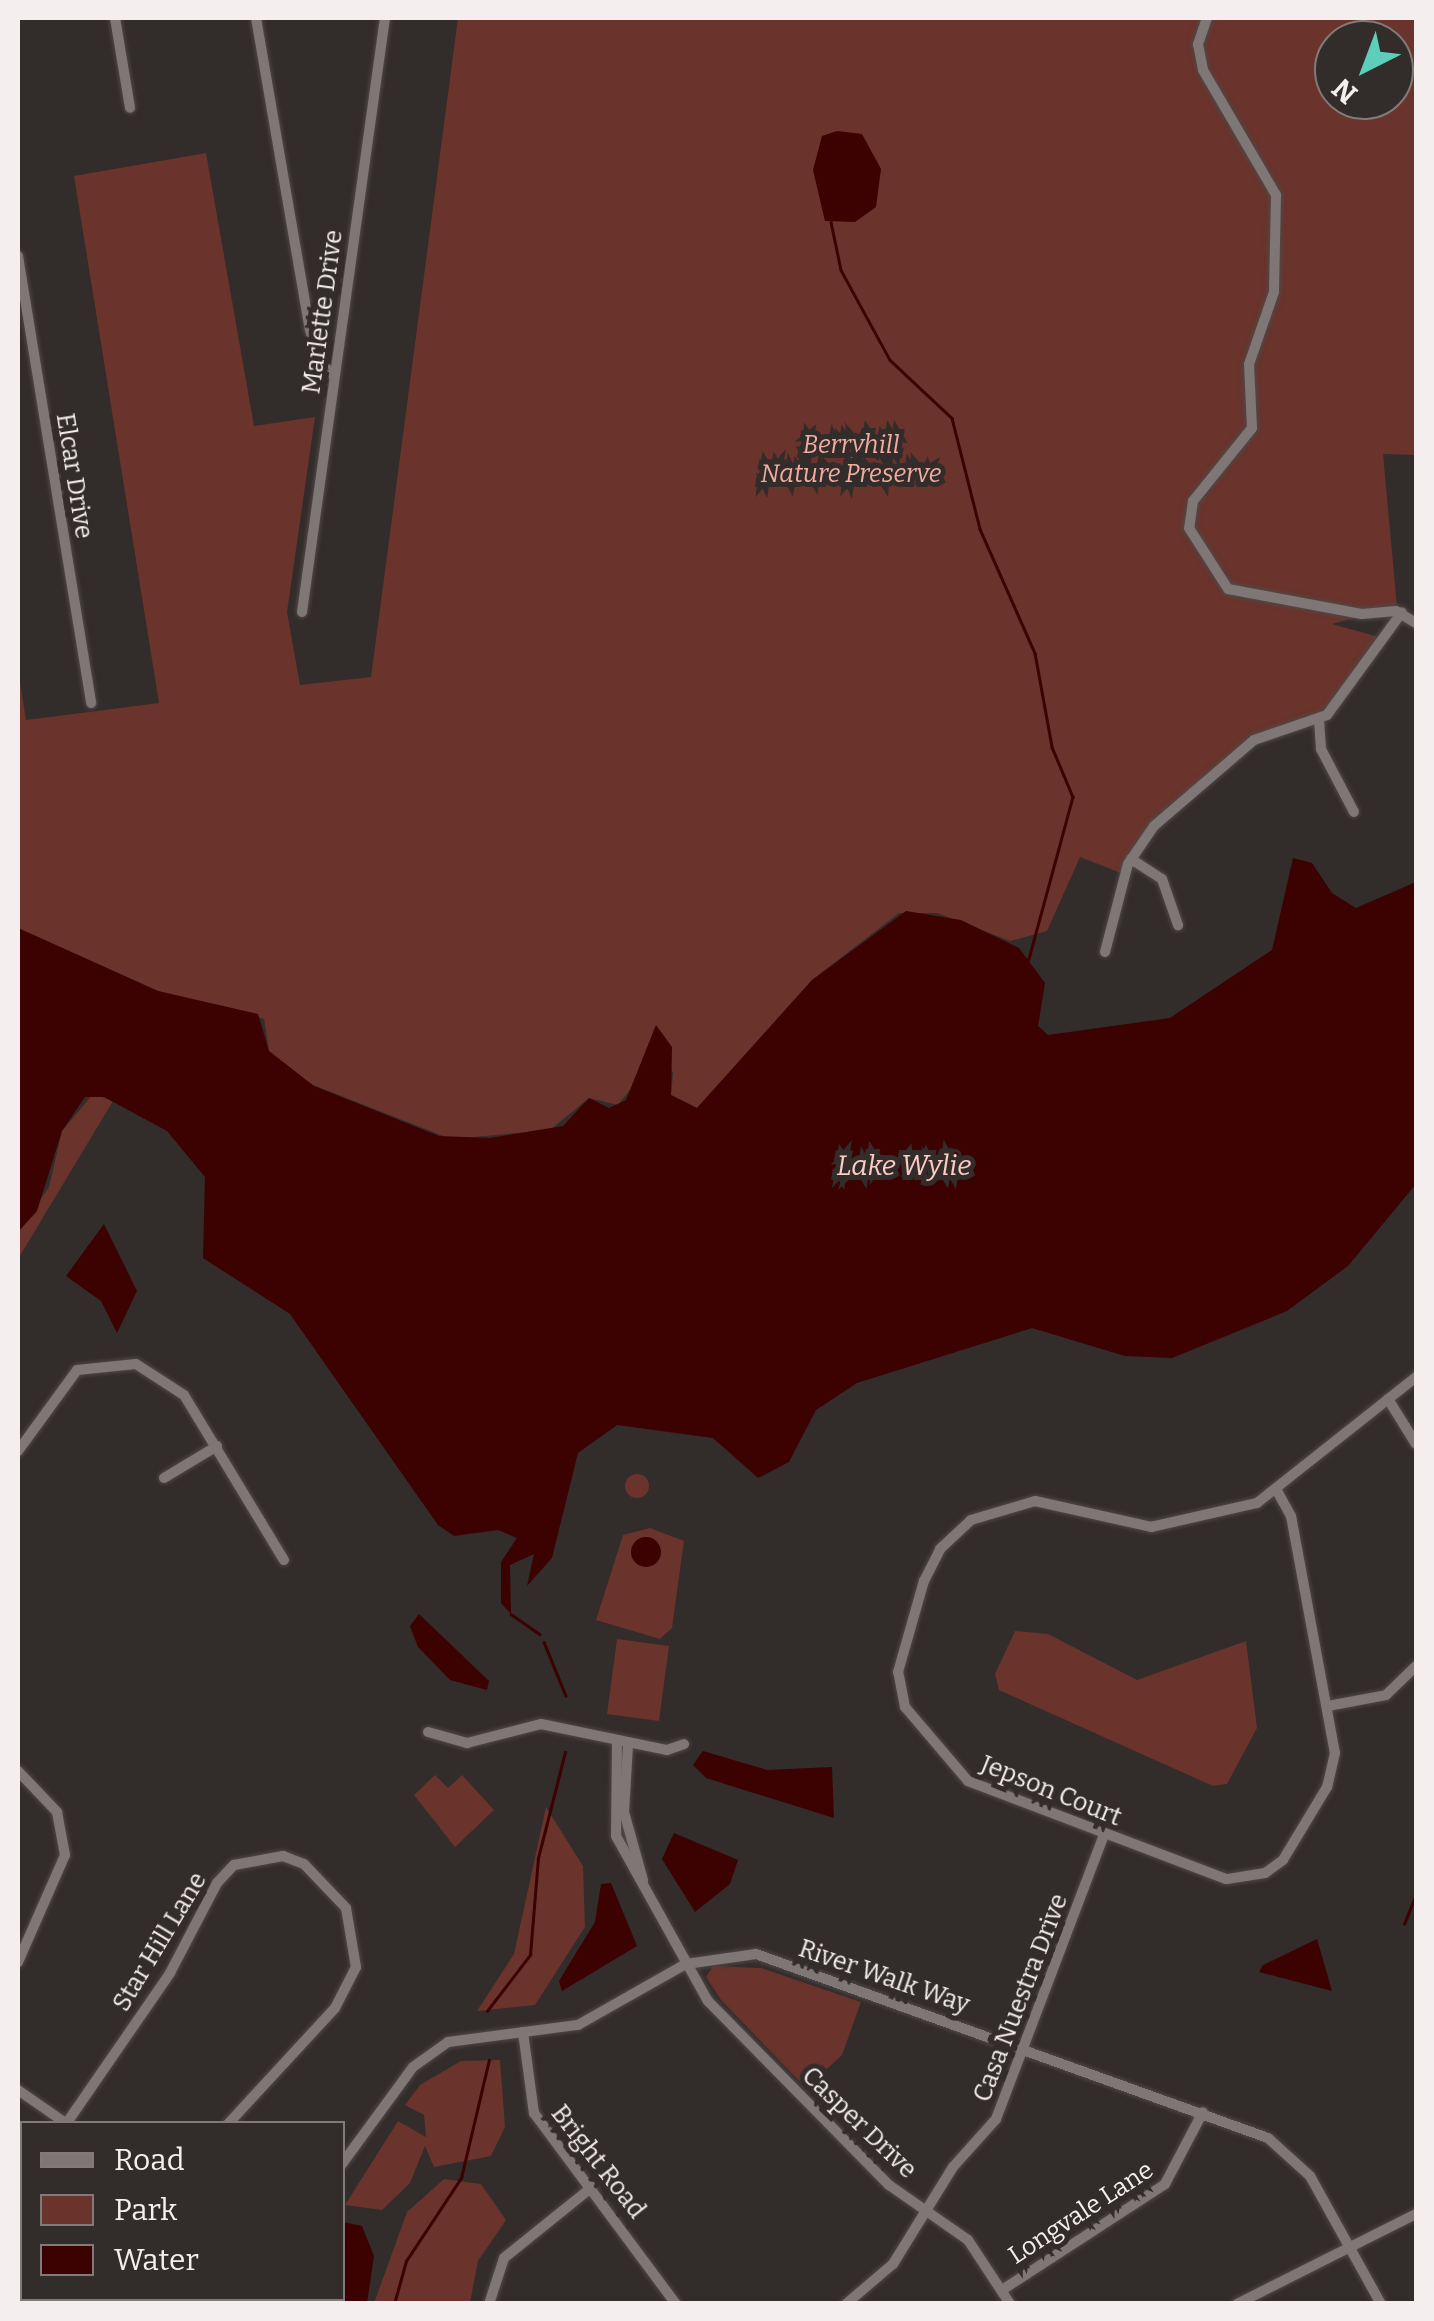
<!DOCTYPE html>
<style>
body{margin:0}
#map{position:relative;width:1434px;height:2321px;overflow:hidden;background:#322c2a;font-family:Bitter,serif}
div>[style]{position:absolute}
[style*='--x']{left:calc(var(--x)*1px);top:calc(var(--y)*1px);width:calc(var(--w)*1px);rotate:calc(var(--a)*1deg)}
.green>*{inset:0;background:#6a332b}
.round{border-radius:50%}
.water>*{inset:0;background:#3c0201}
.stream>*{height:2.5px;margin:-1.25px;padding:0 1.25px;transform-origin:1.25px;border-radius:1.25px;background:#3c0201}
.roads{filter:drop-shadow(0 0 2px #4e4948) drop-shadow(0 0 2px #4e4948)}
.minor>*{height:10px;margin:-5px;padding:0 5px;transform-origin:5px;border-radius:5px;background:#7f7775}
span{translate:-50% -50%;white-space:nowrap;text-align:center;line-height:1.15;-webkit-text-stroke:10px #322c2a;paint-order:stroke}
.street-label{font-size:25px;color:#f4efee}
.park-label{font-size:25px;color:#f2aca0;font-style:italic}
.water-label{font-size:28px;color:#fccbc3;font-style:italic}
.frame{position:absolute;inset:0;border:20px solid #f4efee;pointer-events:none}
.legend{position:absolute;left:20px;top:2121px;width:325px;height:180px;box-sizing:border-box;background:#322c2a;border:2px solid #807a78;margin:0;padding:12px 18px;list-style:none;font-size:30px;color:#f4efee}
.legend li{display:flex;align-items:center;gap:20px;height:50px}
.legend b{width:50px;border:2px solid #807a78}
.north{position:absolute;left:1314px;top:20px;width:100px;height:100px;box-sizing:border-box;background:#322c2a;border:2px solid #807a78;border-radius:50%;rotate:222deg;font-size:28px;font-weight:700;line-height:40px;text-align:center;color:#f4efee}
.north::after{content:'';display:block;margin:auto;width:35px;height:45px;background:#5dceb9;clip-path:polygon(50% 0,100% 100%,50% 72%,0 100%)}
</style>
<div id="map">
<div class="green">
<i style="clip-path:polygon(evenodd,458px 18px,1416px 18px,1416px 455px,1383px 454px,1397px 607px,1332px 624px,1379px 637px,1323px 714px,1245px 743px,1161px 814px,1121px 873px,1080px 857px,1047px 931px,1010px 941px,937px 913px,899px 913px,812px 980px,697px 1108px,671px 1095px,673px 1073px,654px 1028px,644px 1072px,618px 1105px,589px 1098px,550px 1130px,451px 1139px,308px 1083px,269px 1051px,264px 1019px,158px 991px,18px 928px,18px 670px,26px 720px,159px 703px,74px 176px,206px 153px,254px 426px,315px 417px,287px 612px,300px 685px,371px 677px,458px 18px,1334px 40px,1394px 40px,1394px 100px,1334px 100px,1334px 40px)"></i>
<i style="clip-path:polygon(93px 1094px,113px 1101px,18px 1259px,18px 1232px,49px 1187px,62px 1131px)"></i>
<i class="round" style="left:625px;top:1474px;width:24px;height:24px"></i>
<i style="clip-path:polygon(650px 1528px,684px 1541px,672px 1628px,660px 1639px,596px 1620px,623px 1535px)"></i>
<i style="clip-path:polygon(1015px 1631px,1048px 1634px,1137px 1680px,1246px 1641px,1257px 1728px,1227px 1784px,1213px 1786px,999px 1690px,995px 1674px)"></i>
<i style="clip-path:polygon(617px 1639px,669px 1646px,659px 1721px,607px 1714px)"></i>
<i style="clip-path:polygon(435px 1775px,448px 1788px,462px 1775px,494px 1810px,455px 1847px,414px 1795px)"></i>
<i style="clip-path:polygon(546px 1807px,583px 1866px,585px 1927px,535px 2005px,477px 2011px,514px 1954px)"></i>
<i style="clip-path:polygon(713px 1966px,761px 1968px,861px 2002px,842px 2055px,806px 2088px,721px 2000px,706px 1977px)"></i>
<i style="clip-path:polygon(500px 2060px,505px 2127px,491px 2156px,434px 2167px,425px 2146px,410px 2183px,382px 2210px,345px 2205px,398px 2121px,426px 2137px,424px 2115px,405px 2105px,420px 2085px,461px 2061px)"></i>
<i style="clip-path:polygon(444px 2179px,481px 2184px,506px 2220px,478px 2261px,470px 2303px,374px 2303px,407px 2212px)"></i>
</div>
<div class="water">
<i style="clip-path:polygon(837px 131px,862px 134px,881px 169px,876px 207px,855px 222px,825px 221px,813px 170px,822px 136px)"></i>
<i style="clip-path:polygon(1293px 858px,1312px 863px,1332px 893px,1356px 908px,1416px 882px,1416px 1184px,1348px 1266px,1287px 1311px,1172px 1358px,1125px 1356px,1032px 1328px,857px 1383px,816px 1410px,789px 1462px,758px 1478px,713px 1438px,617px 1425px,578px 1453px,552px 1558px,527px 1586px,534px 1554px,510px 1565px,511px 1614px,501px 1603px,501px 1562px,517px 1538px,498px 1530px,454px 1536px,438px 1525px,290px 1314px,203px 1258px,205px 1177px,167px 1131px,104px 1097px,85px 1097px,62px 1131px,37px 1211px,18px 1232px,18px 928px,158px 991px,258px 1014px,269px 1051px,314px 1086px,439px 1136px,490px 1138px,563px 1126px,589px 1098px,609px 1108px,626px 1100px,656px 1025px,672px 1047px,671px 1095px,697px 1108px,812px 980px,906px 911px,961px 920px,1019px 948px,1045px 983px,1038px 1026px,1048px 1035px,1170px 1018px,1272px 950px)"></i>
<i style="clip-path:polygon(104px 1224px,137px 1291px,117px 1333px,101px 1301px,66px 1276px)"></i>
<i class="round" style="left:631px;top:1537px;width:30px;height:30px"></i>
<i style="clip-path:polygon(419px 1614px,489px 1681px,487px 1690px,450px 1680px,418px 1647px,410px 1626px)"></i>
<i style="clip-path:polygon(703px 1751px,767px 1770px,832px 1767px,834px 1818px,706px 1778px,693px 1765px)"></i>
<i style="clip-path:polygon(674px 1833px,738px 1860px,730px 1884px,695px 1912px,662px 1859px)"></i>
<i style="clip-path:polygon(611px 1883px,637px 1946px,562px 1991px,559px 1981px,595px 1922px,601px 1884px)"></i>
<i style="clip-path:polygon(1317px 1939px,1332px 1991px,1259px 1972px,1263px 1965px)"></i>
<i style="clip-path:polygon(343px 2222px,362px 2226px,374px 2256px,367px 2303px,324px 2303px,342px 2298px)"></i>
</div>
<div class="stream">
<i style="--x:831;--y:222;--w:49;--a:78.2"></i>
<i style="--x:841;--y:270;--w:102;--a:61.4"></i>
<i style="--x:890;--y:360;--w:85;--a:43.1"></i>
<i style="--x:952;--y:418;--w:114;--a:75.8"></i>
<i style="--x:980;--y:529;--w:136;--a:66.1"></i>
<i style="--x:1035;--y:653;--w:96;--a:79.7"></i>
<i style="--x:1052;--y:747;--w:54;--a:67.2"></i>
<i style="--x:1073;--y:797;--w:168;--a:105.2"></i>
<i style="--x:511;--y:1614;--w:35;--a:35"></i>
<i style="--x:544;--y:1642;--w:58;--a:67.8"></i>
<i style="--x:1404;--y:1924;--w:31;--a:-68"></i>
<i style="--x:487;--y:2011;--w:71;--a:-52.5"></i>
<i style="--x:530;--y:1955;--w:97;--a:-85.3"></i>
<i style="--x:538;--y:1858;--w:109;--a:-75.7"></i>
<i style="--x:394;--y:2304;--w:45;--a:-74.4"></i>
<i style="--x:406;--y:2261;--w:100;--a:-56.5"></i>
<i style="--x:461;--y:2178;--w:121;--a:-76.7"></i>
</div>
<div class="roads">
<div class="minor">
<i style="--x:115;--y:18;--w:91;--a:80.5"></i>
<i style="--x:256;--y:18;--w:313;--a:80.2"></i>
<i style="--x:309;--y:326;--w:35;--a:75"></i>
<i style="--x:318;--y:360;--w:23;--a:45"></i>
<i style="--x:1207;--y:18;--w:28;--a:109"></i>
<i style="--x:1198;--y:44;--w:26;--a:79"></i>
<i style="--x:1203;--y:70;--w:145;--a:59.7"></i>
<i style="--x:1276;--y:195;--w:97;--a:91.2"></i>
<i style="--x:1274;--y:292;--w:76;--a:109.1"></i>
<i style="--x:1249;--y:364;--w:64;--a:87.3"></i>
<i style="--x:1252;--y:428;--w:94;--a:128.9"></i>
<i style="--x:1193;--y:501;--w:27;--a:98"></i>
<i style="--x:1189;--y:528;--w:72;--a:57.4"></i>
<i style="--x:1228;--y:589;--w:136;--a:10.6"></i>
<i style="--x:1362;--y:614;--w:34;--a:-5"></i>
<i style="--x:1396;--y:611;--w:23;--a:31"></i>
<i style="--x:18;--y:256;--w:453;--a:80.7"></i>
<i style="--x:302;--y:612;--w:600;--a:-82.05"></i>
<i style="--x:1319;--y:720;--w:29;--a:86"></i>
<i style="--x:1321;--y:749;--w:71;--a:62.4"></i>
<i style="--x:1131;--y:859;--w:37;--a:33"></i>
<i style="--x:1162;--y:879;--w:49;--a:70.8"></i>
<i style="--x:1105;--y:952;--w:91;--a:-75.4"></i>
<i style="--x:1128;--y:864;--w:46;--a:-55.6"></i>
<i style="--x:1154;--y:826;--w:132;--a:-40.7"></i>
<i style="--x:1254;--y:740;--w:77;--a:-18.9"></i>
<i style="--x:1327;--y:715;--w:127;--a:-53.9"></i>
<i style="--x:1388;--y:1399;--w:53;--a:58.1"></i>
<i style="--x:18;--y:1451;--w:100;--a:-53.9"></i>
<i style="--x:77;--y:1370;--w:59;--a:-5.8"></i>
<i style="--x:136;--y:1364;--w:57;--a:32.9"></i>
<i style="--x:184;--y:1395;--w:193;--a:58.8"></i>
<i style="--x:164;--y:1478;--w:62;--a:-31.1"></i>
<i style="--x:1276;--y:1489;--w:31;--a:61"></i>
<i style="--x:1291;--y:1516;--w:241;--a:79.5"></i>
<i style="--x:1335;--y:1753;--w:35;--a:103"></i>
<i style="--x:1327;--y:1787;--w:85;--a:121.1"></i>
<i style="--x:1283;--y:1860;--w:22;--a:144"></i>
<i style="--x:1265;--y:1873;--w:39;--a:171"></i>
<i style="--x:1226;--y:1879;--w:276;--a:-159.2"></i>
<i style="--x:968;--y:1781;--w:97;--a:-130.4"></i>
<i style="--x:905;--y:1707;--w:36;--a:-101"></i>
<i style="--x:898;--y:1672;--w:95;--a:-74.1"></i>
<i style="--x:924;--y:1581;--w:36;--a:-63"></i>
<i style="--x:940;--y:1549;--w:42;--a:-43.1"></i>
<i style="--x:971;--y:1520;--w:67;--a:-16.5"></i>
<i style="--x:1035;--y:1501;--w:119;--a:12.6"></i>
<i style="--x:1151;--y:1527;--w:109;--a:-12.8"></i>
<i style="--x:1257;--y:1503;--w:203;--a:-38.4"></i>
<i style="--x:1328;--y:1706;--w:59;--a:-10.7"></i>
<i style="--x:1386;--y:1695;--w:42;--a:-44"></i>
<i style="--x:428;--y:1732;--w:41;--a:15.8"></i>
<i style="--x:467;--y:1743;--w:76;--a:-14.4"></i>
<i style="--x:541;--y:1724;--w:129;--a:11.7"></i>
<i style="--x:667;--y:1750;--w:18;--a:-19"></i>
<i style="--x:617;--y:1743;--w:93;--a:90.6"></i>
<i style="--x:616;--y:1836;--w:189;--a:60.9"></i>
<i style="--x:708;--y:2001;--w:258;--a:45.5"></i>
<i style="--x:889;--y:2185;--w:96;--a:34.8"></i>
<i style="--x:968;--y:2240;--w:77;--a:56.7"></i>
<i style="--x:628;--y:1745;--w:67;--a:93.4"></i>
<i style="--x:624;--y:1812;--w:71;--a:74.4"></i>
<i style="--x:18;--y:1771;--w:57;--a:46.4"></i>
<i style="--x:57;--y:1812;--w:44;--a:79.5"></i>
<i style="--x:65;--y:1855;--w:117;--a:113.7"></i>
<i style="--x:523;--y:2032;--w:82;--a:82.3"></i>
<i style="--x:534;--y:2113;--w:238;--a:53.4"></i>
<i style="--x:18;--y:2090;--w:60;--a:34.8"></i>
<i style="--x:66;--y:2124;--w:183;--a:-55.4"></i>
<i style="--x:170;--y:1973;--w:102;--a:-62.4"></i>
<i style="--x:217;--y:1883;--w:25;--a:-47"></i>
<i style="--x:234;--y:1865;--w:50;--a:-10.4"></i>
<i style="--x:283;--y:1856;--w:22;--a:21"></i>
<i style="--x:304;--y:1864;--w:61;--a:46.3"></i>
<i style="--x:346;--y:1908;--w:60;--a:80.4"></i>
<i style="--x:356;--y:1967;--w:46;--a:117.1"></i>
<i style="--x:335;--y:2008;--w:158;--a:132.7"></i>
<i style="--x:342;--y:2164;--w:120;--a:-53.8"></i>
<i style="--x:413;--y:2067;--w:43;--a:-35.5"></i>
<i style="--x:448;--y:2042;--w:131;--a:-7.5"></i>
<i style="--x:578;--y:2025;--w:124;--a:-29.5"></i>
<i style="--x:686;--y:1964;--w:71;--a:-8.1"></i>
<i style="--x:756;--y:1954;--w:544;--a:19.77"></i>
<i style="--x:1268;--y:2138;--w:57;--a:42.1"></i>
<i style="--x:1310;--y:2176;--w:146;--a:61"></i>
<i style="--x:18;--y:2214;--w:11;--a:-68"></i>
<i style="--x:1002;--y:2290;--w:194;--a:-33"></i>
<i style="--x:1165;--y:2184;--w:81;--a:-62.2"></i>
<i style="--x:122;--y:2304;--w:6;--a:-81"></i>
<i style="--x:242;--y:2304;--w:7;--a:-56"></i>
<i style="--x:489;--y:2304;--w:48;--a:-71.9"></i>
<i style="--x:504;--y:2258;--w:113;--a:-38.9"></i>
<i style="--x:846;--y:2304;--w:62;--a:-40.4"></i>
<i style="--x:893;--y:2264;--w:114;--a:-58.3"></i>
<i style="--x:953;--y:2167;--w:64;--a:-48.1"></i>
<i style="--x:996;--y:2119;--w:305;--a:-69.2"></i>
<i style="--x:1237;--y:2304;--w:200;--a:-26.7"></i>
</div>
</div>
<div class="street-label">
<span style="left:323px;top:312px;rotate:-82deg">Marlette Drive</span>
<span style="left:74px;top:476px;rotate:81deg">Elcar Drive</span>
<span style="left:1051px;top:1791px;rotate:22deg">Jepson Court</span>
<span style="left:160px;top:1942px;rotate:-59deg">Star Hill Lane</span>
<span style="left:884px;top:1977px;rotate:19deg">River Walk Way</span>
<span style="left:1021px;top:1998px;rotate:-69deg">Casa Nuestra Drive</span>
<span style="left:859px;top:2123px;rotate:44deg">Casper Drive</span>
<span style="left:598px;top:2162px;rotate:52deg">Bright Road</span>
<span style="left:1081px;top:2213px;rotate:-33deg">Longvale Lane</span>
</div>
<div class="park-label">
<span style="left:851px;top:460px">Berryhill<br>Nature Preserve</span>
</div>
<div class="water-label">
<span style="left:904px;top:1166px">Lake Wylie</span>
</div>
<div class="frame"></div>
<ul class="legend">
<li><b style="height:12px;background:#7f7775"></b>Road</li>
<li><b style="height:28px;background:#6a332b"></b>Park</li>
<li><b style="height:28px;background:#3c0201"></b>Water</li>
</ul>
<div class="north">N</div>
</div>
